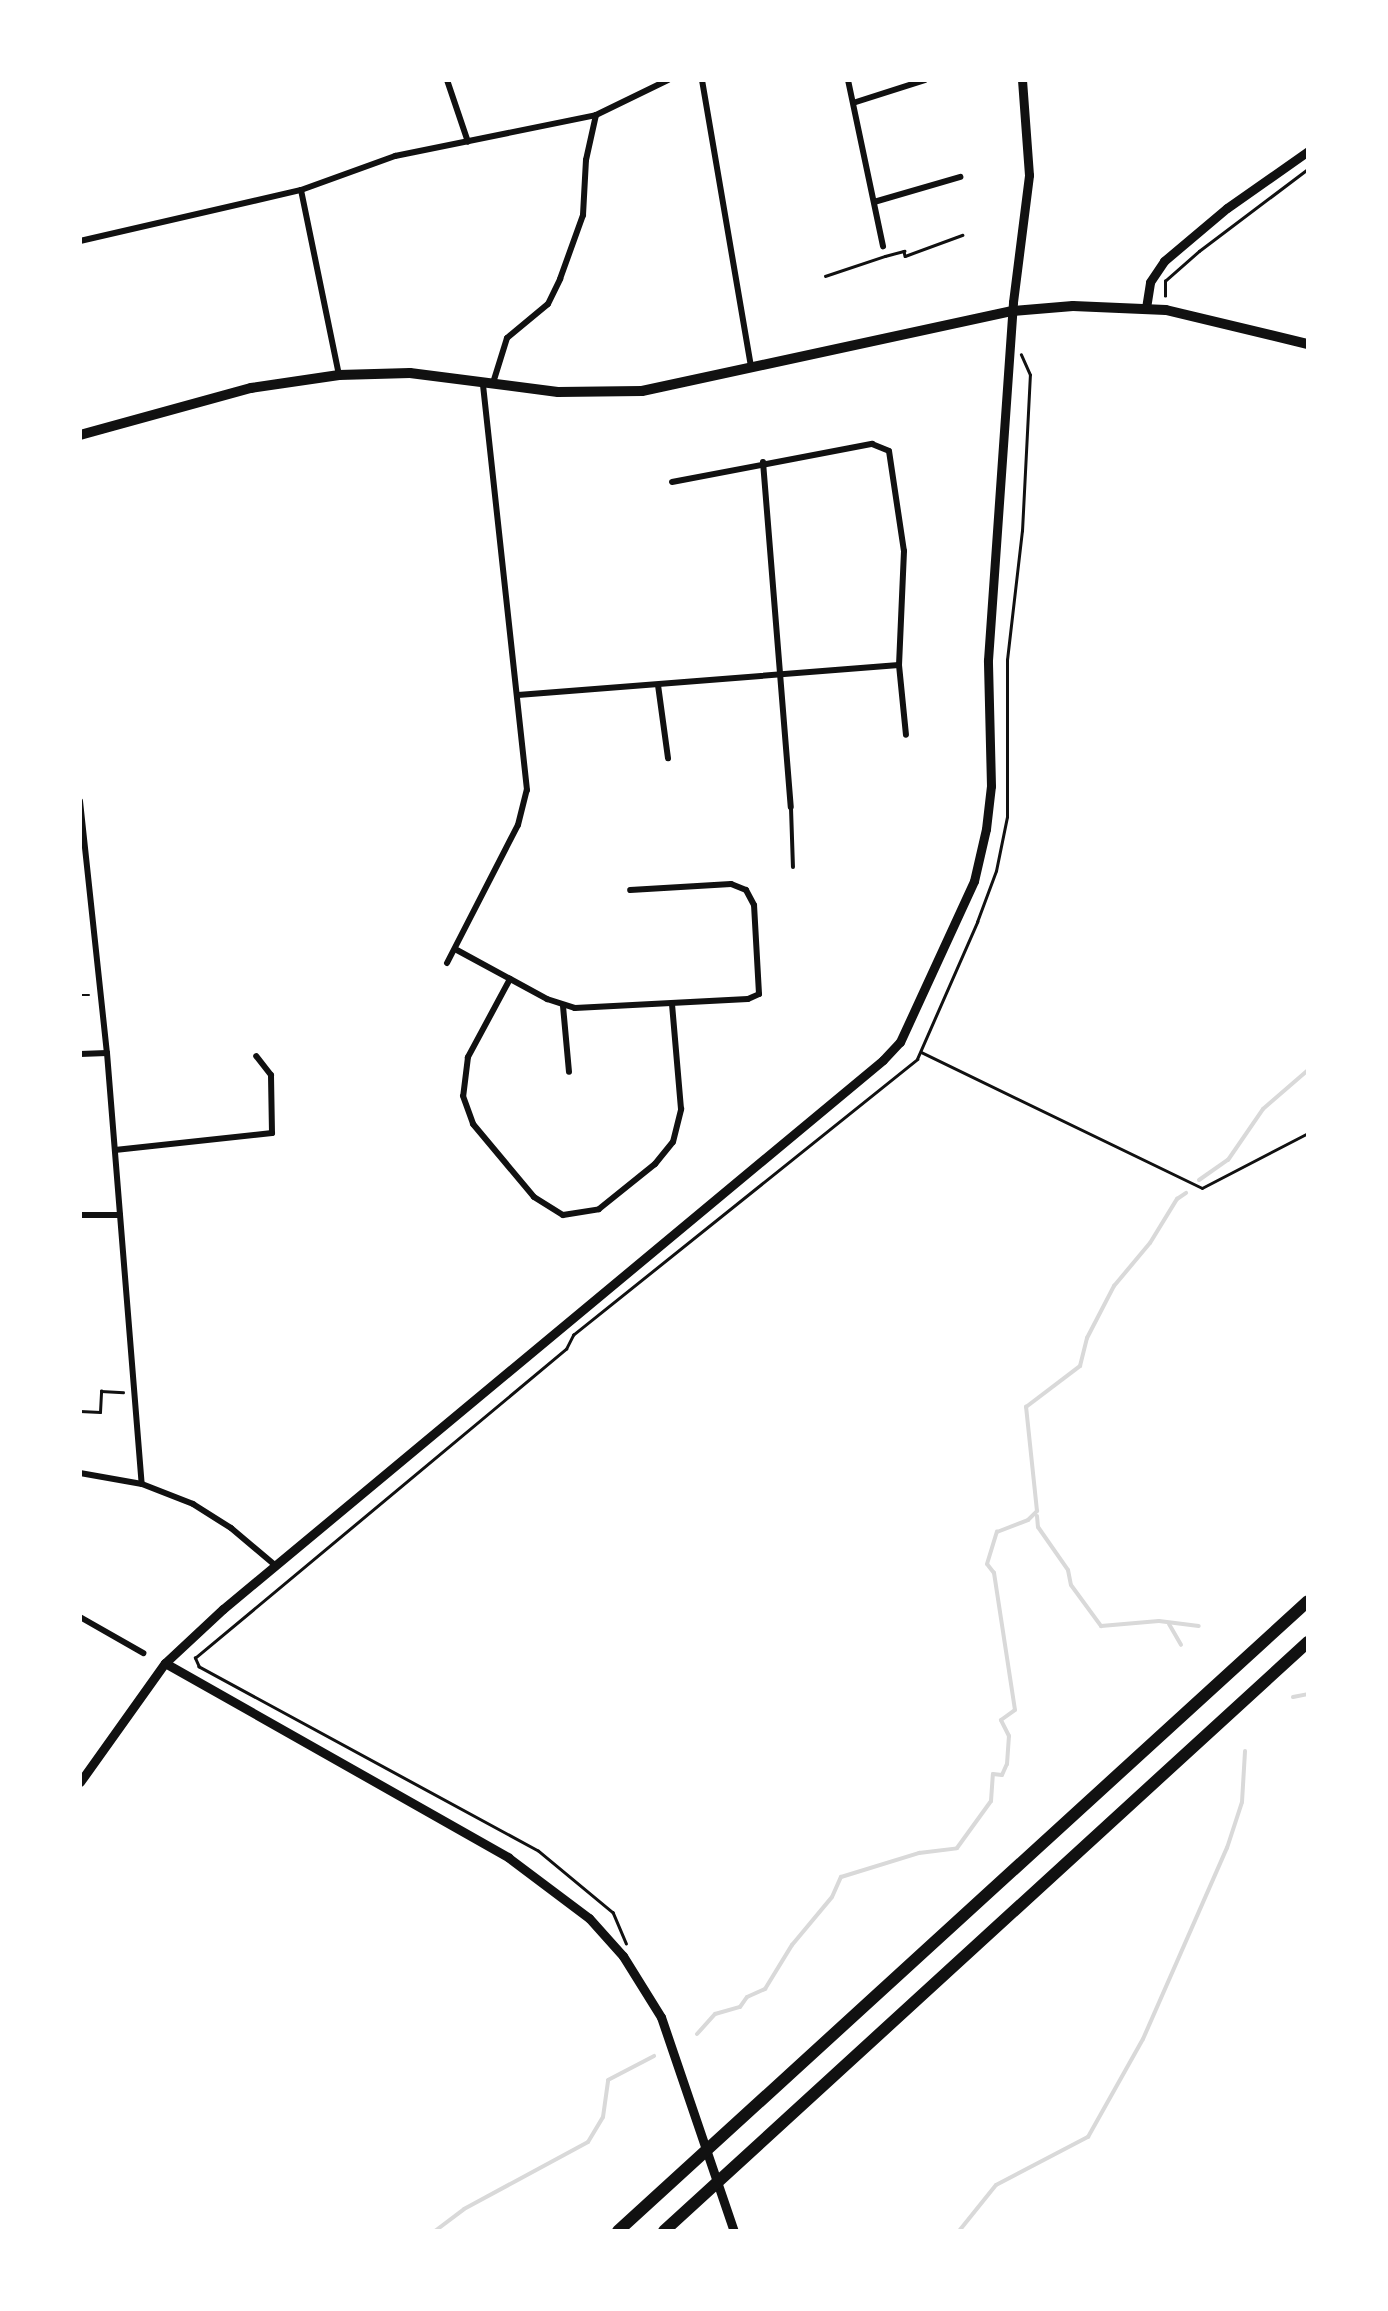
<!DOCTYPE html>
<style>
body{margin:0}
#map{position:relative;width:1388px;height:2311px;overflow:hidden;background:#fff;font-family:"Golos Text",sans-serif}
div>[style]{position:absolute}
[style*='--x']{left:calc(var(--x)*1px);top:calc(var(--y)*1px);width:calc(var(--w)*1px);rotate:calc(var(--a)*1deg)}
.stream>*{height:4px;margin:-2px;padding:0 2px;transform-origin:2px;border-radius:2px;background:#d9d9d9}
.path>*{height:2.5px;margin:-1.25px;padding:0 1.25px;transform-origin:1.25px;border-radius:1.25px;background:#111}
.service>*{height:4px;margin:-2px;padding:0 2px;transform-origin:2px;border-radius:2px;background:#111}
.minor>*{height:6px;margin:-3px;padding:0 3px;transform-origin:3px;border-radius:3px;background:#111}
.tertiary>*{height:9px;margin:-4.5px;padding:0 4.5px;transform-origin:4.5px;border-radius:4.5px;background:#111}
.secondary>*{height:10px;margin:-5px;padding:0 5px;transform-origin:5px;border-radius:5px;background:#111}
.motorway>*{height:12px;margin:-6px;padding:0 6px;transform-origin:6px;border-radius:6px;background:#111}
span{translate:-50% -50%;white-space:nowrap;text-align:center;line-height:1.15;-webkit-text-stroke:10px #fff;paint-order:stroke}
.frame{position:absolute;inset:0;border:82px solid #fff;pointer-events:none}
</style>
<div id="map">
<div class="stream">
<i style="--x:1199;--y:1180;--w:35;--a:-35"></i>
<i style="--x:1228;--y:1160;--w:62;--a:-55.5"></i>
<i style="--x:1263;--y:1109;--w:60;--a:-40.9"></i>
<i style="--x:1037;--y:1516;--w:11;--a:85"></i>
<i style="--x:1038;--y:1527;--w:52;--a:55.1"></i>
<i style="--x:1068;--y:1570;--w:15;--a:79"></i>
<i style="--x:1071;--y:1585;--w:51;--a:53.8"></i>
<i style="--x:1101;--y:1626;--w:58;--a:-4.9"></i>
<i style="--x:1159;--y:1621;--w:40;--a:7.1"></i>
<i style="--x:1169;--y:1624;--w:24;--a:60"></i>
<i style="--x:1293;--y:1697;--w:15;--a:-11"></i>
<i style="--x:697;--y:2034;--w:27;--a:-48"></i>
<i style="--x:715;--y:2014;--w:26;--a:-16"></i>
<i style="--x:740;--y:2007;--w:12;--a:-55"></i>
<i style="--x:747;--y:1997;--w:20;--a:-24"></i>
<i style="--x:765;--y:1989;--w:52;--a:-58.5"></i>
<i style="--x:792;--y:1945;--w:62;--a:-50.2"></i>
<i style="--x:832;--y:1897;--w:22;--a:-66"></i>
<i style="--x:841;--y:1877;--w:82;--a:-17.1"></i>
<i style="--x:919;--y:1853;--w:38;--a:-7"></i>
<i style="--x:957;--y:1848;--w:58;--a:-54.1"></i>
<i style="--x:991;--y:1801;--w:27;--a:-86"></i>
<i style="--x:993;--y:1774;--w:9;--a:6"></i>
<i style="--x:1002;--y:1775;--w:12;--a:-66"></i>
<i style="--x:1007;--y:1764;--w:28;--a:-86"></i>
<i style="--x:1009;--y:1736;--w:18;--a:-117"></i>
<i style="--x:1001;--y:1720;--w:17;--a:-36"></i>
<i style="--x:1015;--y:1710;--w:139;--a:-98.7"></i>
<i style="--x:994;--y:1573;--w:11;--a:-128"></i>
<i style="--x:987;--y:1564;--w:34;--a:-73"></i>
<i style="--x:997;--y:1532;--w:33;--a:-21"></i>
<i style="--x:1028;--y:1520;--w:13;--a:-45"></i>
<i style="--x:1037;--y:1511;--w:105;--a:-96"></i>
<i style="--x:1026;--y:1407;--w:68;--a:-37.2"></i>
<i style="--x:1080;--y:1366;--w:29;--a:-76"></i>
<i style="--x:1087;--y:1338;--w:59;--a:-62.6"></i>
<i style="--x:1114;--y:1286;--w:56;--a:-50.1"></i>
<i style="--x:1150;--y:1243;--w:52;--a:-58.5"></i>
<i style="--x:1177;--y:1199;--w:11;--a:-34"></i>
<i style="--x:435;--y:2231;--w:36;--a:-37"></i>
<i style="--x:464;--y:2209;--w:141;--a:-28.4"></i>
<i style="--x:588;--y:2142;--w:29;--a:-59"></i>
<i style="--x:603;--y:2117;--w:37;--a:-82"></i>
<i style="--x:608;--y:2080;--w:52;--a:-27.6"></i>
<i style="--x:959;--y:2231;--w:59;--a:-51.2"></i>
<i style="--x:996;--y:2185;--w:104;--a:-27.6"></i>
<i style="--x:1088;--y:2137;--w:112;--a:-60.7"></i>
<i style="--x:1143;--y:2039;--w:209;--a:-66.3"></i>
<i style="--x:1227;--y:1848;--w:48;--a:-71.9"></i>
<i style="--x:1242;--y:1802;--w:51;--a:-86.6"></i>
</div>
<div class="path">
<i style="--x:885;--y:256;--w:20;--a:-15"></i>
<i style="--x:904;--y:251;--w:5;--a:79"></i>
<i style="--x:905;--y:256;--w:61;--a:-20.2"></i>
<i style="--x:825;--y:276;--w:63;--a:-18.4"></i>
<i style="--x:1165;--y:296;--w:15;--a:-90"></i>
<i style="--x:1165;--y:281;--w:45;--a:-41.4"></i>
<i style="--x:1199;--y:251;--w:136;--a:-37"></i>
<i style="--x:80;--y:995;--w:9;--a:0"></i>
<i style="--x:921;--y:1052;--w:312;--a:25.8"></i>
<i style="--x:1202;--y:1188;--w:119;--a:-27.4"></i>
<i style="--x:80;--y:1411;--w:20;--a:3"></i>
<i style="--x:100;--y:1412;--w:21;--a:-87"></i>
<i style="--x:101;--y:1391;--w:22;--a:3"></i>
<i style="--x:626;--y:1944;--w:34;--a:-113"></i>
<i style="--x:613;--y:1913;--w:97;--a:-140.4"></i>
<i style="--x:538;--y:1851;--w:386;--a:-151.5"></i>
<i style="--x:199;--y:1667;--w:10;--a:-114"></i>
<i style="--x:195;--y:1658;--w:483;--a:-39.8"></i>
<i style="--x:566;--y:1349;--w:16;--a:-63"></i>
<i style="--x:573;--y:1335;--w:441;--a:-38.7"></i>
<i style="--x:917;--y:1059;--w:150;--a:-66.3"></i>
<i style="--x:977;--y:922;--w:54;--a:-69.6"></i>
<i style="--x:996;--y:871;--w:55;--a:-78.5"></i>
<i style="--x:1007;--y:817;--w:157;--a:-90"></i>
<i style="--x:1007;--y:660;--w:130;--a:-83.4"></i>
<i style="--x:1022;--y:531;--w:156;--a:-87.1"></i>
<i style="--x:1030;--y:375;--w:22;--a:-114"></i>
<i style="--x:1306;--y:2231;--w:3;--a:-45"></i>
</div>
<div class="service">
<i style="--x:791;--y:808;--w:59;--a:88.1"></i>
</div>
<div class="minor">
<i style="--x:447;--y:80;--w:65;--a:71.3"></i>
<i style="--x:702;--y:80;--w:292;--a:80.3"></i>
<i style="--x:848;--y:80;--w:170;--a:78.1"></i>
<i style="--x:856;--y:102;--w:72;--a:-17.7"></i>
<i style="--x:301;--y:190;--w:189;--a:78.4"></i>
<i style="--x:874;--y:202;--w:90;--a:-16.2"></i>
<i style="--x:80;--y:241;--w:227;--a:-13"></i>
<i style="--x:301;--y:190;--w:100;--a:-19.9"></i>
<i style="--x:395;--y:156;--w:205;--a:-11.5"></i>
<i style="--x:596;--y:115;--w:80;--a:-25.9"></i>
<i style="--x:493;--y:383;--w:47;--a:-72.7"></i>
<i style="--x:507;--y:338;--w:53;--a:-39.7"></i>
<i style="--x:548;--y:304;--w:28;--a:-64"></i>
<i style="--x:560;--y:279;--w:68;--a:-70.2"></i>
<i style="--x:583;--y:215;--w:55;--a:-86.9"></i>
<i style="--x:586;--y:160;--w:46;--a:-77.5"></i>
<i style="--x:763;--y:462;--w:346;--a:85.4"></i>
<i style="--x:672;--y:482;--w:204;--a:-10.8"></i>
<i style="--x:872;--y:444;--w:18;--a:22"></i>
<i style="--x:889;--y:451;--w:101;--a:81.5"></i>
<i style="--x:904;--y:551;--w:114;--a:92.5"></i>
<i style="--x:899;--y:665;--w:70;--a:84.3"></i>
<i style="--x:658;--y:685;--w:74;--a:82.2"></i>
<i style="--x:518;--y:695;--w:382;--a:-4.5"></i>
<i style="--x:80;--y:801;--w:253;--a:83.9"></i>
<i style="--x:107;--y:1053;--w:432;--a:85.4"></i>
<i style="--x:455;--y:949;--w:105;--a:28.5"></i>
<i style="--x:547;--y:999;--w:29;--a:18"></i>
<i style="--x:575;--y:1008;--w:173;--a:-3"></i>
<i style="--x:748;--y:999;--w:12;--a:-24"></i>
<i style="--x:759;--y:994;--w:89;--a:-93.2"></i>
<i style="--x:754;--y:905;--w:17;--a:-118"></i>
<i style="--x:746;--y:890;--w:16;--a:-158"></i>
<i style="--x:731;--y:884;--w:101;--a:176.6"></i>
<i style="--x:447;--y:963;--w:155;--a:-62.8"></i>
<i style="--x:518;--y:825;--w:36;--a:-76"></i>
<i style="--x:527;--y:790;--w:410;--a:-96.2"></i>
<i style="--x:510;--y:979;--w:89;--a:118.3"></i>
<i style="--x:468;--y:1057;--w:39;--a:97"></i>
<i style="--x:463;--y:1096;--w:30;--a:70"></i>
<i style="--x:473;--y:1124;--w:95;--a:50.1"></i>
<i style="--x:534;--y:1197;--w:34;--a:32"></i>
<i style="--x:563;--y:1215;--w:36;--a:-9"></i>
<i style="--x:599;--y:1209;--w:72;--a:-38.8"></i>
<i style="--x:655;--y:1164;--w:28;--a:-51"></i>
<i style="--x:673;--y:1142;--w:34;--a:-76"></i>
<i style="--x:681;--y:1109;--w:105;--a:-94.9"></i>
<i style="--x:563;--y:1006;--w:66;--a:84.8"></i>
<i style="--x:80;--y:1054;--w:27;--a:-2"></i>
<i style="--x:115;--y:1150;--w:158;--a:-6.2"></i>
<i style="--x:272;--y:1133;--w:58;--a:-91"></i>
<i style="--x:271;--y:1075;--w:24;--a:-128"></i>
<i style="--x:80;--y:1215;--w:40;--a:0"></i>
<i style="--x:80;--y:1473;--w:63;--a:10.1"></i>
<i style="--x:142;--y:1484;--w:55;--a:21.4"></i>
<i style="--x:193;--y:1504;--w:45;--a:32.3"></i>
<i style="--x:231;--y:1528;--w:59;--a:40.2"></i>
<i style="--x:80;--y:1617;--w:73;--a:29.7"></i>
</div>
<div class="tertiary">
<i style="--x:1146;--y:308;--w:26;--a:-81"></i>
<i style="--x:1150;--y:282;--w:25;--a:-56"></i>
<i style="--x:1164;--y:261;--w:82;--a:-40.1"></i>
<i style="--x:1227;--y:208;--w:99;--a:-35.1"></i>
<i style="--x:165;--y:1663;--w:395;--a:29.5"></i>
<i style="--x:509;--y:1858;--w:100;--a:36.9"></i>
<i style="--x:589;--y:1918;--w:51;--a:48.2"></i>
<i style="--x:623;--y:1956;--w:72;--a:58.1"></i>
<i style="--x:661;--y:2017;--w:226;--a:71.2"></i>
<i style="--x:80;--y:1782;--w:146;--a:-54.5"></i>
<i style="--x:165;--y:1663;--w:79;--a:-43"></i>
<i style="--x:223;--y:1609;--w:858;--a:-39.75"></i>
<i style="--x:883;--y:1060;--w:25;--a:-47"></i>
<i style="--x:900;--y:1042;--w:177;--a:-65.3"></i>
<i style="--x:974;--y:881;--w:53;--a:-77"></i>
<i style="--x:986;--y:829;--w:43;--a:-83.4"></i>
<i style="--x:991;--y:786;--w:126;--a:-91.4"></i>
<i style="--x:988;--y:660;--w:359;--a:-86"></i>
<i style="--x:1013;--y:302;--w:128;--a:-82.8"></i>
<i style="--x:1029;--y:175;--w:95;--a:-94.2"></i>
</div>
<div class="secondary">
<i style="--x:80;--y:435;--w:177;--a:-15.4"></i>
<i style="--x:251;--y:388;--w:89;--a:-8.4"></i>
<i style="--x:339;--y:375;--w:71;--a:-1.6"></i>
<i style="--x:410;--y:373;--w:149;--a:7.3"></i>
<i style="--x:558;--y:392;--w:84;--a:-0.7"></i>
<i style="--x:642;--y:391;--w:379;--a:-12.2"></i>
<i style="--x:1012;--y:311;--w:61;--a:-4.7"></i>
<i style="--x:1073;--y:306;--w:93;--a:2.5"></i>
<i style="--x:1166;--y:310;--w:146;--a:13.5"></i>
</div>
<div class="motorway">
<i style="--x:618;--y:2231;--w:934;--a:-42.4"></i>
<i style="--x:664;--y:2231;--w:873;--a:-42.45"></i>
</div>
<div class="frame"></div>
</div>
